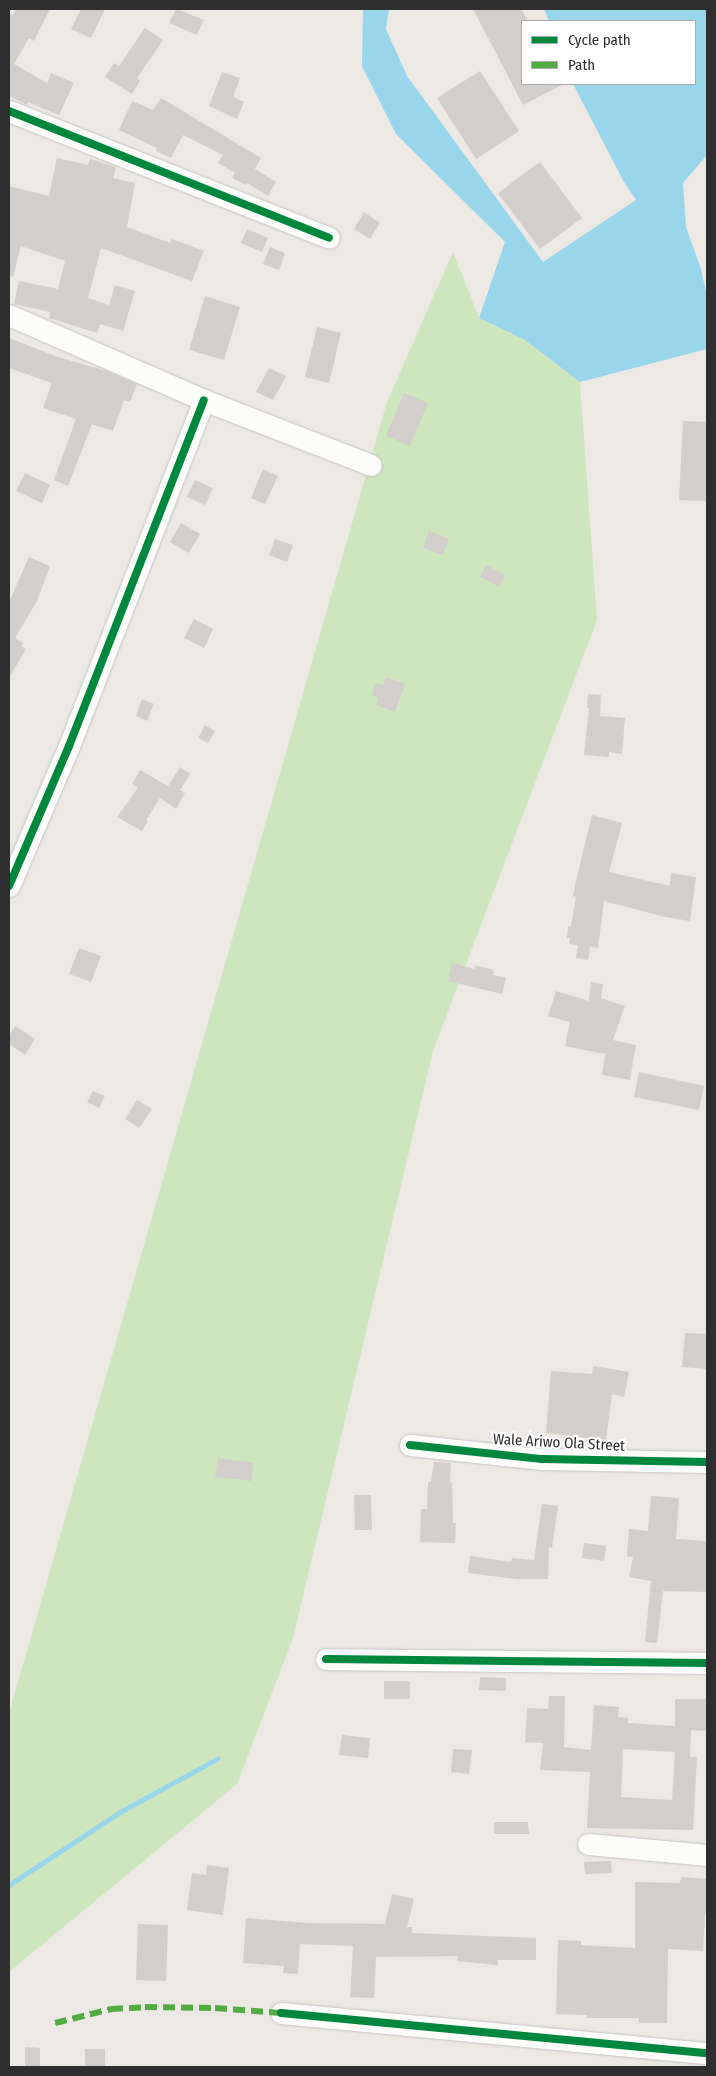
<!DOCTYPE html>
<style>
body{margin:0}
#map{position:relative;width:716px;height:2076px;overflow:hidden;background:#ece8e4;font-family:"Fira Sans Condensed",sans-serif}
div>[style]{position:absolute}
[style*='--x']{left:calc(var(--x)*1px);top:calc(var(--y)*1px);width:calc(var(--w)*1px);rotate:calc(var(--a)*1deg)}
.green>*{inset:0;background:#cee6be}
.water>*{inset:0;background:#99d6ec}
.stream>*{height:4.5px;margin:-2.25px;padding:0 2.25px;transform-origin:2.25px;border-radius:2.25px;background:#99d6ec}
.building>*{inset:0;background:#d1cecb}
.roads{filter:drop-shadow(0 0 1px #c5c4c5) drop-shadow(0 0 1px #c5c4c5)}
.minor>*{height:21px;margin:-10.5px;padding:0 10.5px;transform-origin:10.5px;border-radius:10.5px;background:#fcfcfb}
.quiet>*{height:6px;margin-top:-3px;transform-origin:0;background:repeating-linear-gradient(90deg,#54ab44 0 12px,transparent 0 18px)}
.cycleway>*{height:8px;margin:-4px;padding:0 4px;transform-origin:4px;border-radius:4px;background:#00873e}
span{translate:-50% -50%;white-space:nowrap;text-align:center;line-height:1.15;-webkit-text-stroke:4px #fff;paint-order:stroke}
.street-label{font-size:15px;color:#2e2e2e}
.frame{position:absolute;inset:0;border:10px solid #2e2e2e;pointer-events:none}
.legend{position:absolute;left:521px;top:20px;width:175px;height:65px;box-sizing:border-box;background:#fff;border:1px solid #ababab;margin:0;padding:6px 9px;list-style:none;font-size:15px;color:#2e2e2e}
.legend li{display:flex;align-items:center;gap:10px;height:25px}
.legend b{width:25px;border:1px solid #ababab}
</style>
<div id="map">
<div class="green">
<i style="clip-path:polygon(453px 252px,479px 318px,525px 340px,580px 382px,597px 620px,433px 1051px,293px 1638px,237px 1784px,9px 1972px,9px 1713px,387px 402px)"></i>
</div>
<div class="water">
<i style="clip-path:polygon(363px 9px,389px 9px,386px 29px,407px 76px,543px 262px,636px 200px,624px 182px,573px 84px,695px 84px,695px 21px,549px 21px,544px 9px,707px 9px,707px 155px,683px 183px,686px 227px,701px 269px,707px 297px,707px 349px,580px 382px,525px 340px,479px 318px,505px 242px,396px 134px,362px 66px)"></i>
</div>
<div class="stream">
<i style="--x:9;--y:1885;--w:133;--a:-33.3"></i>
<i style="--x:120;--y:1812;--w:111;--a:-28.7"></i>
</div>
<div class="building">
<i style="clip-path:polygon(16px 9px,50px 9px,34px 41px,29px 38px,14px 64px,47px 83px,51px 73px,74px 83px,59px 115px,28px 102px,27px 105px,9px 96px,9px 13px,13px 15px)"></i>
<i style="clip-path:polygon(81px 9px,105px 9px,91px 38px,71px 29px)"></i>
<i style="clip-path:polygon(176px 9px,204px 20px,197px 35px,169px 23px)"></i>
<i style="clip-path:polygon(473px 9px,521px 9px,528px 21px,522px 21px,522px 84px,564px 84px,523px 105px)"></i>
<i style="clip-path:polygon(145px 28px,163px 40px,137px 78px,140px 81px,132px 94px,105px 77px,114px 63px,119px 66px)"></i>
<i style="clip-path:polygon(480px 71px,519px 131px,476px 159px,437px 98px)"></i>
<i style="clip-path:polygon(222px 72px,240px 78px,233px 97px,244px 102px,237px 119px,209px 106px)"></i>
<i style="clip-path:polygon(161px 98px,261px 158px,255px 169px,276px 182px,268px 196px,247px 183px,246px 185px,232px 178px,235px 173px,218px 163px,223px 155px,183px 135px,171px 158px,156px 151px,157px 148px,119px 130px,132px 101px,153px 110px)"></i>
<i style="clip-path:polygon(57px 158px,88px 165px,90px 159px,116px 167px,113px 178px,135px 183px,127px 227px,170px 243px,172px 239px,204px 251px,192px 281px,101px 248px,88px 298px,109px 305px,115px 285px,135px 291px,123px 331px,100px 324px,97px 333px,49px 318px,50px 312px,14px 304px,19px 281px,58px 289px,65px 261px,21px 246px,13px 277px,9px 276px,9px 186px,49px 196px)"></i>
<i style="clip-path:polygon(540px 162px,582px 218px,540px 249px,498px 193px)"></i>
<i style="clip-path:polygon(364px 212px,380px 223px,370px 239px,354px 229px)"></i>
<i style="clip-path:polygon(247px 229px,268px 238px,262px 252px,241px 243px)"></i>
<i style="clip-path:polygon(270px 247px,285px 253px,279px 270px,263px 264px)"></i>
<i style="clip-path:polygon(205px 296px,240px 307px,224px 360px,189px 350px)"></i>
<i style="clip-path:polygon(317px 327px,341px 333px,329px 383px,305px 377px)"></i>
<i style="clip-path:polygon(9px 338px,58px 357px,106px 371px,137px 384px,130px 402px,124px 400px,113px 431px,92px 424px,68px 486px,54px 480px,76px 419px,43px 408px,52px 383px,9px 368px)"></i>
<i style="clip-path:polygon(269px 368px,286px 376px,273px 400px,256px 392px)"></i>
<i style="clip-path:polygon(404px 393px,428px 403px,410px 446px,386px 436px)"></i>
<i style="clip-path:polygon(683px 421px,707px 422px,707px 501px,679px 500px)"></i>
<i style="clip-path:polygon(263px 469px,278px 476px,265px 504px,251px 498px)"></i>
<i style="clip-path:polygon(25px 473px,50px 485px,42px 503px,16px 491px)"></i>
<i style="clip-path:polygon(195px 480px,213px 488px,205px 505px,187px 497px)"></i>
<i style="clip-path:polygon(181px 523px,200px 534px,189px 553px,170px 542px)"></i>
<i style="clip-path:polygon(429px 531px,449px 539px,443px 555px,423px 548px)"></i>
<i style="clip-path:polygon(275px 539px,293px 545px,287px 562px,269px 555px)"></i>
<i style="clip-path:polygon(29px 557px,50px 566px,37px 601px,15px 638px,23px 643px,21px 646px,26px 649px,9px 678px,9px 602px)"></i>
<i style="clip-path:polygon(486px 565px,505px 575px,499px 587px,480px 577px)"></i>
<i style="clip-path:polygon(194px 619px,213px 629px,204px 648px,184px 638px)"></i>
<i style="clip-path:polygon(386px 677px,405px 684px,395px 712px,376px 705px,378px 698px,372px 695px,376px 683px,383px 685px)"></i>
<i style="clip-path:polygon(588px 694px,601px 695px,600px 716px,625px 718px,622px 754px,609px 752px,609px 757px,584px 755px,589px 708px,587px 708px)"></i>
<i style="clip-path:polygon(142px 699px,154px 704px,147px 721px,136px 716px)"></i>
<i style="clip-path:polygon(205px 725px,215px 731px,208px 743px,198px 738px)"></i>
<i style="clip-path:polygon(180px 767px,190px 774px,180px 790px,185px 793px,176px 809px,160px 798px,146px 820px,148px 821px,142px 831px,117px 817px,138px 788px,132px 784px,140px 770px,168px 786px)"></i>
<i style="clip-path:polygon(592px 815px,622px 823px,609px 872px,670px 886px,671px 873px,696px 877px,690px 921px,665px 917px,604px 901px,598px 948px,590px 947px,588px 960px,576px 958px,578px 945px,569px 944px,570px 938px,567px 938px,568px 926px,571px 926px,576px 897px,573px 896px,575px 885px)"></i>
<i style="clip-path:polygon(79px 948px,101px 956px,91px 982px,69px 974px)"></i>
<i style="clip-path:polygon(452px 963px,475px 969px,475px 965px,494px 970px,493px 975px,506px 978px,502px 994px,448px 981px)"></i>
<i style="clip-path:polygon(591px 982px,603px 984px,601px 998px,625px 1006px,613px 1040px,636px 1045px,630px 1080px,602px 1075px,605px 1054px,565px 1046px,570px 1022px,548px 1016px,556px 991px,589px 1001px)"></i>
<i style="clip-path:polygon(15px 1026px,35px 1039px,25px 1055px,9px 1044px,9px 1036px)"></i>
<i style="clip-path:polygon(639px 1072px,704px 1086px,699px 1110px,634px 1097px)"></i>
<i style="clip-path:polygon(93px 1091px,105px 1096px,99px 1108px,87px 1102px)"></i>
<i style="clip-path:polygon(137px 1100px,152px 1109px,139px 1128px,125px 1119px)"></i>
<i style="clip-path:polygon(685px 1333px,707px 1334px,707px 1369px,682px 1367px)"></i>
<i style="clip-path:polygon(593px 1366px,629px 1372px,624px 1397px,612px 1394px,606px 1440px,546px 1433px,551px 1371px,592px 1374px)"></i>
<i style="clip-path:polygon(218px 1458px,254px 1463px,251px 1481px,215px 1477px)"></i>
<i style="clip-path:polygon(434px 1462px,451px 1463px,450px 1483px,452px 1483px,453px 1523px,456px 1523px,455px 1543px,420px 1542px,421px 1509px,427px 1509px,428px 1482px,431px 1482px)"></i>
<i style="clip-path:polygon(354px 1495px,371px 1495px,372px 1530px,355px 1530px)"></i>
<i style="clip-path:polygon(651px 1496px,679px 1498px,676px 1539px,707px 1541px,707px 1592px,663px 1591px,657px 1643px,645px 1642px,651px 1581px,629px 1577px,633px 1557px,627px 1556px,629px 1529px,648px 1531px)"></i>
<i style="clip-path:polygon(542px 1504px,558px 1506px,552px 1548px,549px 1547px,548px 1579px,517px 1579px,468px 1573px,470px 1556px,511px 1562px,512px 1558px,534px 1560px)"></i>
<i style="clip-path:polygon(584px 1543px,606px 1546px,604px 1561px,582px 1558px)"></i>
<i style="clip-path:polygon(480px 1677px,506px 1678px,506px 1691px,479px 1690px)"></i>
<i style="clip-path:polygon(384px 1681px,410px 1681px,410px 1699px,384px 1699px)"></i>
<i style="clip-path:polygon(evenodd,549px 1696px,565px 1696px,564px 1747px,591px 1750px,594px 1705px,619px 1707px,618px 1717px,628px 1718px,628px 1723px,675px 1726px,675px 1699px,707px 1699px,707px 1731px,691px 1730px,690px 1757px,697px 1757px,693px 1830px,587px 1828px,590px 1772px,540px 1770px,543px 1743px,525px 1742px,527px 1708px,548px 1709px,549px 1696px,623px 1749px,675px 1752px,672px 1800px,621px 1797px,623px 1749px)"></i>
<i style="clip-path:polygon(342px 1735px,370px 1738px,368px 1758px,339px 1755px)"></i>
<i style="clip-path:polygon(453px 1749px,472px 1750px,469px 1774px,451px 1772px)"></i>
<i style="clip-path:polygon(494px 1822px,528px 1822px,529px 1834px,494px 1834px)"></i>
<i style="clip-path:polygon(611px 1861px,612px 1873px,585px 1874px,584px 1862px)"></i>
<i style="clip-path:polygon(207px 1865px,229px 1868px,223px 1915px,187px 1910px,192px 1873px,206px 1875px)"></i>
<i style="clip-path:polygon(681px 1877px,707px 1879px,707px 1915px,705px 1914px,703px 1951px,668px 1949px,667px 2023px,639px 2023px,639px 2018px,587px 2018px,587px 2015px,556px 2014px,558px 1940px,581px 1941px,581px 1945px,635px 1948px,635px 1882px,680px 1883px)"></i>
<i style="clip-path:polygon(392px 1894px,414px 1899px,407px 1927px,412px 1927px,412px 1933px,536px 1938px,536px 1960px,498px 1960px,498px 1965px,457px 1961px,458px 1956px,376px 1957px,374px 1998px,350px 1997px,353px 1946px,300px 1944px,298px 1974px,283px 1973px,284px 1966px,243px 1963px,246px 1918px,308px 1923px,385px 1924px)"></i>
<i style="clip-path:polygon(138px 1924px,168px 1925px,166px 1981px,136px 1980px)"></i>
<i style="clip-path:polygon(25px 2047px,40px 2048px,40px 2067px,25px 2067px)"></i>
<i style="clip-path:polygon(85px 2049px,105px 2049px,105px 2067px,85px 2067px)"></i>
</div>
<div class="roads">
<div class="minor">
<i style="--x:9;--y:111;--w:344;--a:21.6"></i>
<i style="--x:9;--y:315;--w:213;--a:23.6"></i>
<i style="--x:204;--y:400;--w:179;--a:21.3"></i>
<i style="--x:9;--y:886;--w:152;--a:-66.8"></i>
<i style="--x:69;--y:746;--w:371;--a:-68.7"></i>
<i style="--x:410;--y:1445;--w:133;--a:6.1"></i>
<i style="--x:542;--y:1459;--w:165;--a:1"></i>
<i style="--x:326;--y:1659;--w:381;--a:0.6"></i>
<i style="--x:588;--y:1844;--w:120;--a:5.3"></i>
<i style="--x:281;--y:2013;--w:428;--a:5.4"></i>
</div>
</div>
<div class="quiet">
<i style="--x:55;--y:2023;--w:58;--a:-14"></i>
<i style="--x:111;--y:2009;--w:34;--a:-3"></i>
<i style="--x:145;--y:2007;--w:70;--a:0.8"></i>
<i style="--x:215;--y:2008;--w:66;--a:4.3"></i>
</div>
<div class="cycleway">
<i style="--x:9;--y:111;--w:344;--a:21.6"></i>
<i style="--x:9;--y:886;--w:152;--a:-66.8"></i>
<i style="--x:69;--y:746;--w:371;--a:-68.7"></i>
<i style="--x:410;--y:1445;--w:133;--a:6.1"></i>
<i style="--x:542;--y:1459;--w:165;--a:1"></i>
<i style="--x:326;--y:1659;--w:381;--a:0.6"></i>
<i style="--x:281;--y:2013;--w:428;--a:5.4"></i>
</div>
<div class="street-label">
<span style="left:559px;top:1443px;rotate:3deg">Wale Ariwo Ola Street</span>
</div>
<div class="frame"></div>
<ul class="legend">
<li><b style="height:6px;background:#00873e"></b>Cycle path</li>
<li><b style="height:6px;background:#54ab44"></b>Path</li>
</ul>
</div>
